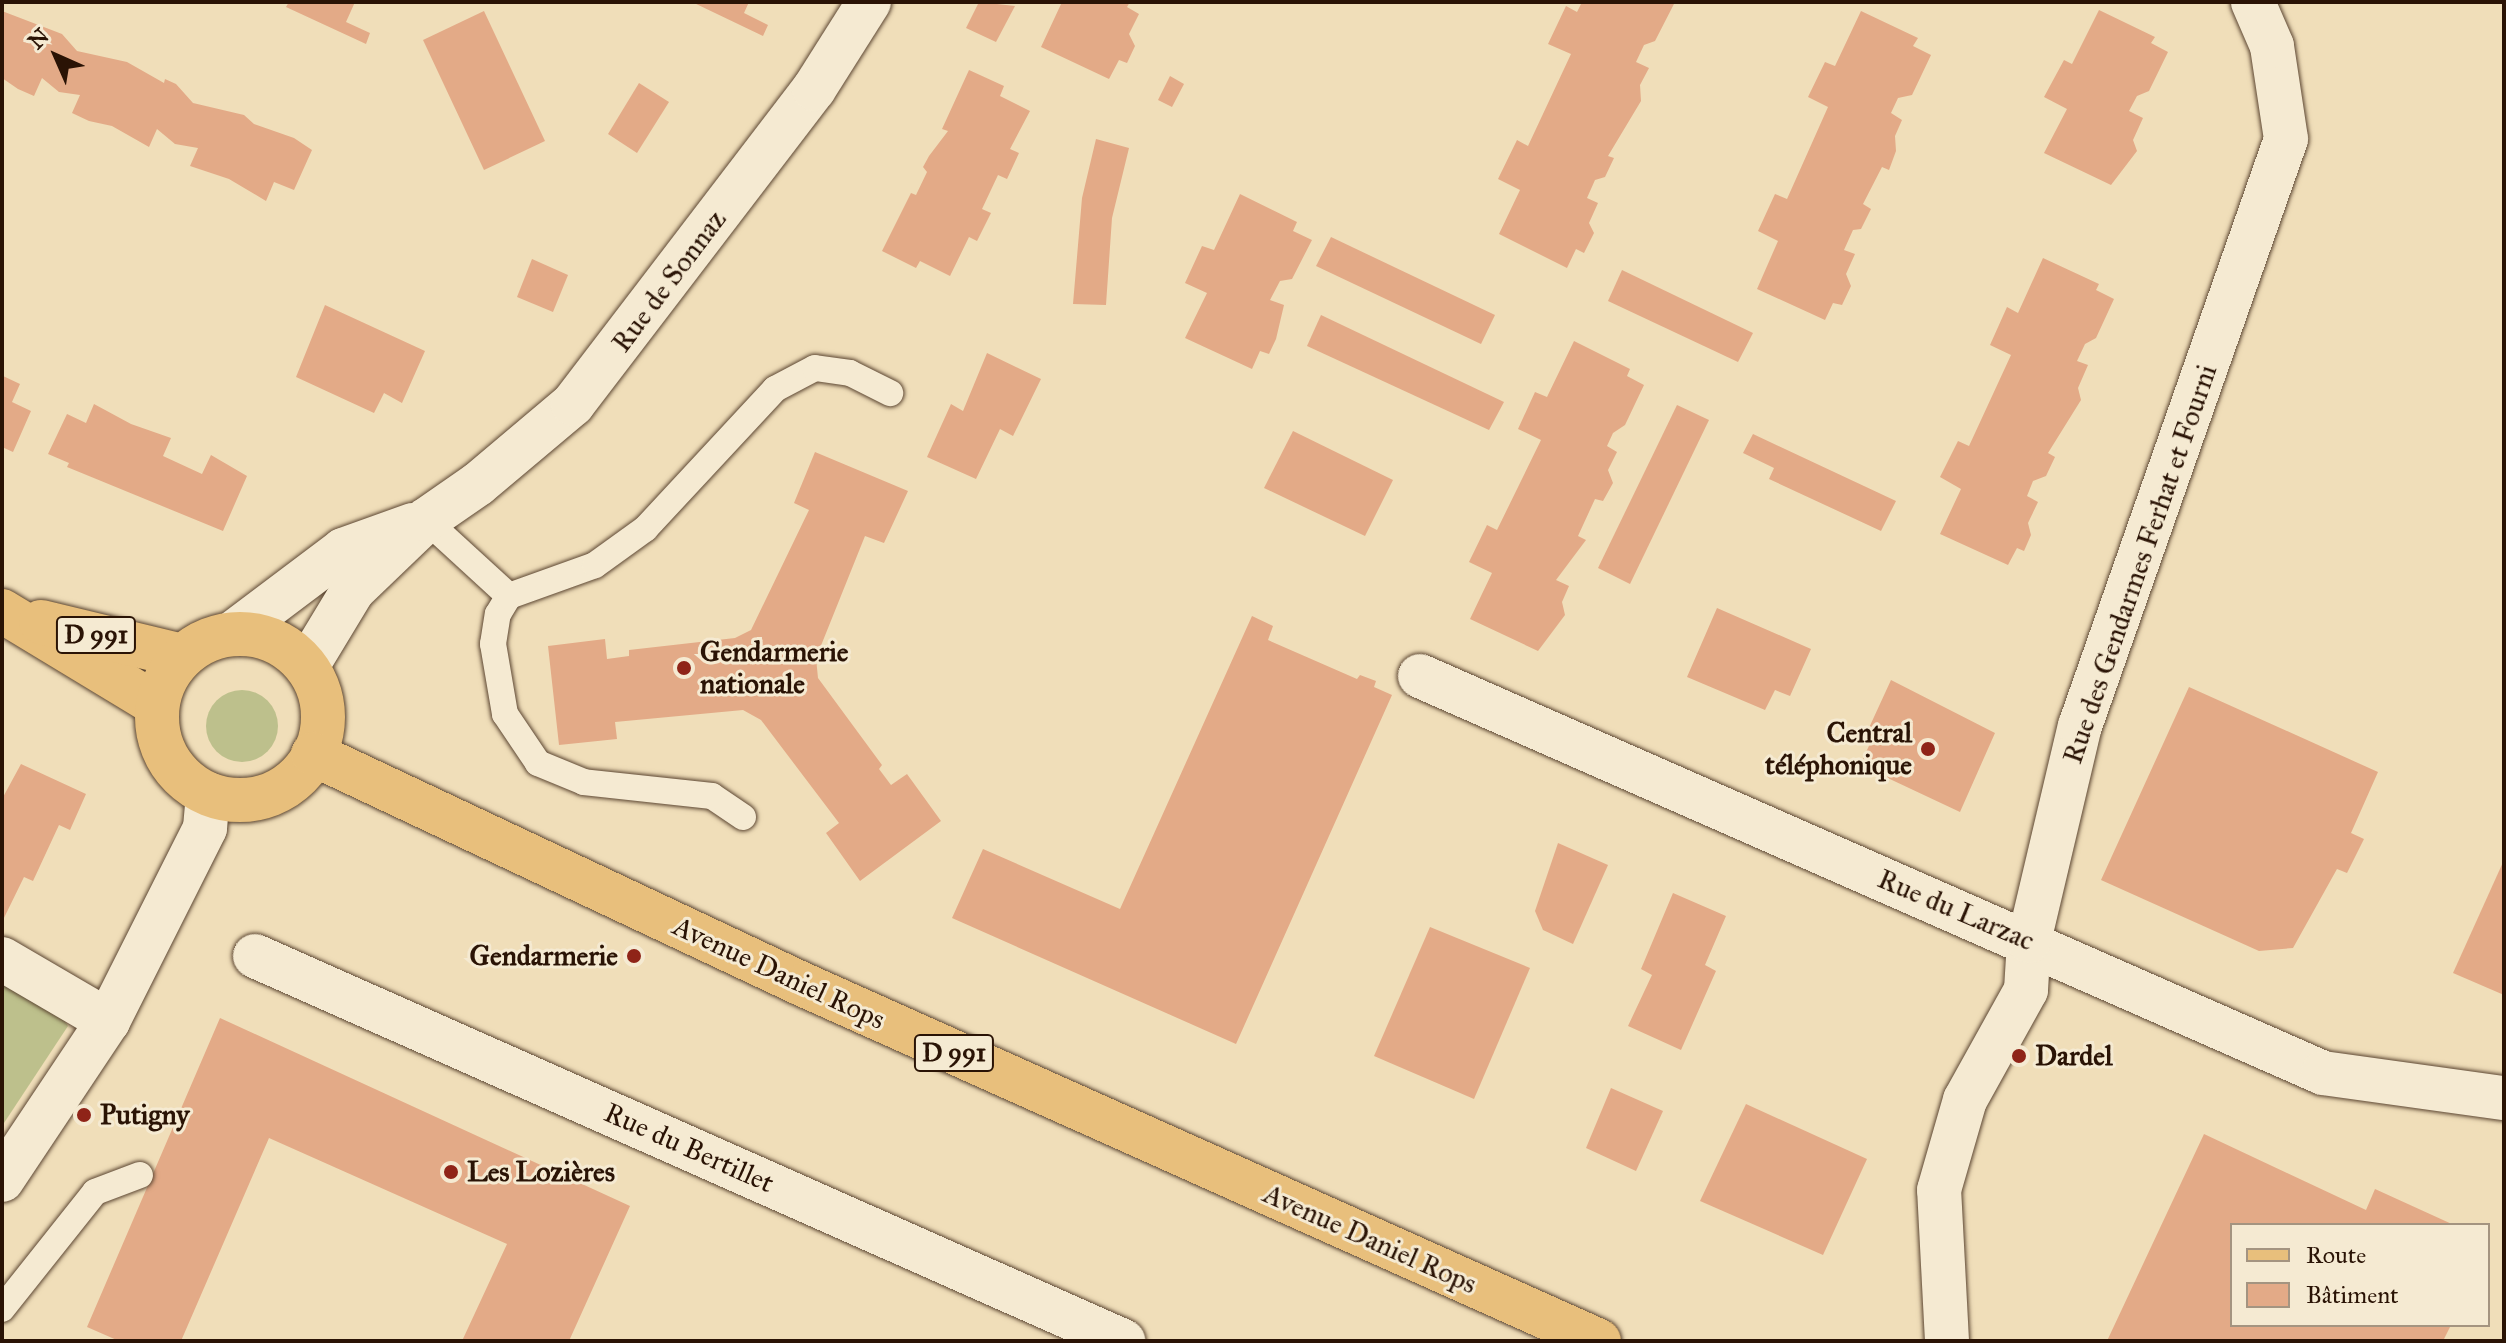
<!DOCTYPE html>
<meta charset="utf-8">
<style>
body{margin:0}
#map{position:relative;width:2506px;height:1343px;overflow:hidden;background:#f0deb9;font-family:"IM FELL Great Primer",serif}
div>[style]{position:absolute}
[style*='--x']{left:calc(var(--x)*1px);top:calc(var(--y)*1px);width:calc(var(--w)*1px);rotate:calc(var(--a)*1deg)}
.green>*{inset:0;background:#bdc08c}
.round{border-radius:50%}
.building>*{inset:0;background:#e3aa87}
.roads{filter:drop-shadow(0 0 2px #5c4632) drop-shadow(0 0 2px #5c4632)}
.lane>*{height:26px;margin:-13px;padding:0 13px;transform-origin:13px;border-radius:13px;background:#f5ead2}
.street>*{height:44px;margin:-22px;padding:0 22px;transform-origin:22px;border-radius:22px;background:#f5ead2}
.secondary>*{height:44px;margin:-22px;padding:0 22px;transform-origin:22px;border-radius:22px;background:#f5ead2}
.primary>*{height:44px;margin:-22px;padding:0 22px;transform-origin:22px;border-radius:22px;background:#e8bf7c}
.primary>.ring{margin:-22px;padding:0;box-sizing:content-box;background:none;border:44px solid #e8bf7c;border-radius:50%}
.dots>*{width:22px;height:22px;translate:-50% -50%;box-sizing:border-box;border:4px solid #f5ead2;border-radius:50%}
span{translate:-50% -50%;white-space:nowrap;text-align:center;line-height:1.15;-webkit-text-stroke:6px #f5ead2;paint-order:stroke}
.shield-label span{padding:2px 6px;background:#f5ead2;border:2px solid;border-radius:6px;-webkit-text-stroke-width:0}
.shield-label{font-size:26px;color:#2a1305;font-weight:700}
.street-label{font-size:28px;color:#2a1305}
.poi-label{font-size:28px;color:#2a1305;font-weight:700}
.left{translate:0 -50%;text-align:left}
.right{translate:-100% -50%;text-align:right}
.frame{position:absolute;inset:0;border:4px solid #2a1305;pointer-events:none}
.legend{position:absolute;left:2230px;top:1223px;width:260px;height:104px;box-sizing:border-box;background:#f5ead2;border:2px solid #a49480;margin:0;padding:10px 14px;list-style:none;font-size:24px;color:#2a1305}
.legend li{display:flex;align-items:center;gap:16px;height:40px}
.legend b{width:40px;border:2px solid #a49480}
.north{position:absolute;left:16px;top:16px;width:80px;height:80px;-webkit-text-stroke:6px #f5ead2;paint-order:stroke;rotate:315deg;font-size:22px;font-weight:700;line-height:32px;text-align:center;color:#2a1305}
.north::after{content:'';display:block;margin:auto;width:28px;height:36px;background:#2a1305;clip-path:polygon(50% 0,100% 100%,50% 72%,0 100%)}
</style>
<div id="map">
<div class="green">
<i class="round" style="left:206px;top:690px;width:72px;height:72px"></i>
<i style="clip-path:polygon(2px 976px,61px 1015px,68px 1026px,2px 1126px)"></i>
</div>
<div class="building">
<i style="clip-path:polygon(289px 2px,355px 2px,346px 22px,370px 33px,366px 44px,286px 7px)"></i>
<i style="clip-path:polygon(692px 2px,749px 2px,744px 13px,768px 25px,763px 36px)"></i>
<i style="clip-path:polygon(979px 2px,1015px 6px,996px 42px,966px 28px)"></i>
<i style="clip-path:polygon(1062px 2px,1130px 2px,1127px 7px,1139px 14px,1129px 34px,1135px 46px,1127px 63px,1119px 60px,1109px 79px,1041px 47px)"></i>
<i style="clip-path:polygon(1582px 2px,1675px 2px,1655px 41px,1644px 45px,1636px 62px,1649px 68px,1640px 85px,1641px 101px,1608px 156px,1614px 158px,1605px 177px,1595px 180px,1587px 198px,1598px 203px,1589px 223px,1594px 233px,1584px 253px,1576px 249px,1567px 268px,1499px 234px,1520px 190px,1498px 179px,1517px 140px,1528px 146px,1571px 54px,1548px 44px,1566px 6px,1577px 12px)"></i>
<i style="clip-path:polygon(2099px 10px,2155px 37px,2151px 43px,2168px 52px,2149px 91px,2137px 96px,2129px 111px,2143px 118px,2133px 140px,2137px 151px,2111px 185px,2044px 153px,2067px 109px,2044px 97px,2064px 60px,2072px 64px)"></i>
<i style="clip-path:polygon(2px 11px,62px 34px,77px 51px,127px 62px,164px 83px,165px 79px,176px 84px,193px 103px,244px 115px,254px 124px,294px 138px,312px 150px,294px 190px,274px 182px,266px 201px,229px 179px,190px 166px,198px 148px,175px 144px,157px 129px,149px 147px,112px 126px,89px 121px,72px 113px,80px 95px,59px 92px,42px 78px,34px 96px,18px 89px,2px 78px)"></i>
<i style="clip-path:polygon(484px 11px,545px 141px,484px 170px,423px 40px)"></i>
<i style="clip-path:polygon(1861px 11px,1918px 38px,1913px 46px,1931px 55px,1912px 95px,1898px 98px,1891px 113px,1902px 120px,1895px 136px,1896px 151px,1889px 170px,1882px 167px,1863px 204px,1871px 209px,1861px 229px,1853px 230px,1844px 250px,1855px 254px,1846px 274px,1851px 286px,1842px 305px,1833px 303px,1825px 320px,1757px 289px,1778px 241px,1758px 231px,1775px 194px,1787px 199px,1828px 107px,1808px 97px,1825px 62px,1835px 66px)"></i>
<i style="clip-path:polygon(969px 70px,1004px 86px,1000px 96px,1030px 111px,1010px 149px,1019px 153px,1007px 179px,998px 175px,982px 209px,991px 213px,977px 241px,969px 237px,950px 276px,920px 261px,916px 268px,882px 251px,911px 193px,916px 195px,927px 172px,923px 167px,929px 156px,948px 131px,942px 129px)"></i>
<i style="clip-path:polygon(1170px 76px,1184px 84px,1172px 107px,1158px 100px)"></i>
<i style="clip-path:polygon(639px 83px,669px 102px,637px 153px,608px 134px)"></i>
<i style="clip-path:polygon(1096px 139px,1129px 148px,1112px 218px,1106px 305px,1073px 304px,1082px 198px)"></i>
<i style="clip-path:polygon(1240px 194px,1297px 222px,1293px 231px,1312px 240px,1292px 279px,1280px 281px,1270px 300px,1284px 305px,1276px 339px,1269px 354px,1260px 351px,1252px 369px,1185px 338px,1207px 293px,1185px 283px,1202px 246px,1214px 250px)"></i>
<i style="clip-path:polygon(1331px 237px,1495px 315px,1481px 344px,1316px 266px)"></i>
<i style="clip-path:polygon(2043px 258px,2099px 284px,2096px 290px,2114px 299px,2096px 338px,2085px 344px,2077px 361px,2088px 365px,2078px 388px,2081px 400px,2048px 453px,2055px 457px,2046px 476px,2033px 481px,2027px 496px,2038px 502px,2028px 523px,2031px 535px,2024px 551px,2017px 548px,2008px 565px,1940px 534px,1961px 489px,1940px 477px,1958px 441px,1969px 446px,2011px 355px,1990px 345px,2007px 307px,2018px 313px)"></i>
<i style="clip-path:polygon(532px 259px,568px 275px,553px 312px,517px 297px)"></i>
<i style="clip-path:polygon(1622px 270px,1753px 333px,1738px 362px,1608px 301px)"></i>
<i style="clip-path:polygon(325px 305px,425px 351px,402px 403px,384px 393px,374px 413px,296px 377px)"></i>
<i style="clip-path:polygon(1321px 315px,1504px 402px,1489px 430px,1307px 346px)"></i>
<i style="clip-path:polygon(1574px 341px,1630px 369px,1627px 376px,1644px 385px,1625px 425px,1613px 433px,1607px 446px,1617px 452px,1608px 470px,1613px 483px,1603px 501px,1595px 499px,1578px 536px,1586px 540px,1556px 580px,1569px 586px,1562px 602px,1565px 615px,1538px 651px,1470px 619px,1492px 573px,1469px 562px,1487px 525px,1497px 530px,1541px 440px,1518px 429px,1535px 392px,1547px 397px)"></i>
<i style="clip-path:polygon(987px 353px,1041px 379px,1013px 436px,1000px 429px,976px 479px,927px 457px,951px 404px,963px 411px)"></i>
<i style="clip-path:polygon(3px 376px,20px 384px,12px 402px,31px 411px,13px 452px,2px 447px)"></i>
<i style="clip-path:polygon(94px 404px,131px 424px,171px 438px,163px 456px,202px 474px,211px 455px,247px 476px,223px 531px,67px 467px,69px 463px,48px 454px,67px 414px,86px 423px)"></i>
<i style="clip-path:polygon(1677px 405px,1709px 420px,1630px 584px,1598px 568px)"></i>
<i style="clip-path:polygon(1293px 431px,1393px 480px,1365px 536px,1264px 488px)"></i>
<i style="clip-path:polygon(1753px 434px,1896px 501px,1881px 531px,1769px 479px,1774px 468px,1743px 453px)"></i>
<i style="clip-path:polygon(815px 452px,908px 491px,884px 543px,865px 536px,816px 658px,818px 678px,882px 765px,879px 769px,891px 785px,907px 774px,941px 821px,860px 881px,826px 833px,839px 823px,761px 720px,743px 710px,615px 722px,617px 739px,559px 745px,548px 646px,605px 639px,607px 659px,629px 656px,629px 650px,735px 638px,751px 630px,809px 510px,794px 503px)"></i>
<i style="clip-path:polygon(1717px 608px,1811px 649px,1790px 696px,1775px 690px,1765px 710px,1687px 677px)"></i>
<i style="clip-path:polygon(1252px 616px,1273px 626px,1268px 640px,1357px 679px,1360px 675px,1376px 681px,1374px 687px,1392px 695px,1236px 1044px,952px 918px,983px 849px,1120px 909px)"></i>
<i style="clip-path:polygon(1891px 680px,1995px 733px,1960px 812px,1860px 765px,1875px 733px,1868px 730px)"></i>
<i style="clip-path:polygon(2189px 687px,2378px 772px,2351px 833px,2364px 839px,2347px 873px,2337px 869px,2293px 948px,2259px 951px,2101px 880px)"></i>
<i style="clip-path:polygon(21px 764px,86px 794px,70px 830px,59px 825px,33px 881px,24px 877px,2px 922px,2px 799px)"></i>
<i style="clip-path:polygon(1558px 843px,1608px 865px,1573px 944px,1543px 930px,1535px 911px)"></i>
<i style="clip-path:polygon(2504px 860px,2504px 995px,2453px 973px)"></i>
<i style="clip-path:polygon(1673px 893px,1726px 916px,1705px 965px,1716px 971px,1681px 1050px,1628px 1026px,1652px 975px,1641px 969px)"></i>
<i style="clip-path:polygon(1430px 927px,1530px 968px,1474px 1099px,1374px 1056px)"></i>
<i style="clip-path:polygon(220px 1018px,630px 1206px,569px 1341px,462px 1341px,507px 1244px,269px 1138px,181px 1341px,119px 1341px,87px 1327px)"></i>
<i style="clip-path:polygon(1611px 1088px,1663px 1111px,1636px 1171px,1586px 1148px)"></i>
<i style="clip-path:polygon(1746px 1104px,1867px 1159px,1823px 1255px,1700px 1201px)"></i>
<i style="clip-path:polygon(2204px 1134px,2366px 1210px,2375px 1189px,2454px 1225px,2232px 1225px,2232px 1325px,2451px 1325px,2443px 1341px,2107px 1341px)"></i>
</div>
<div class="roads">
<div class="lane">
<i style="--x:426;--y:520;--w:113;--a:42.5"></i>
<i style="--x:743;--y:817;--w:37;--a:-146"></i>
<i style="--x:712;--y:796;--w:129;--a:-173.8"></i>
<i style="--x:584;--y:782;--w:50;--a:-157.6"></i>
<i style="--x:538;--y:763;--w:59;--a:-124"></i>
<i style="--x:505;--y:714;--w:71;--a:-99.7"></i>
<i style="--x:493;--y:644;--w:30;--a:-81"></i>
<i style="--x:498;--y:614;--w:21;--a:-59"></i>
<i style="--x:509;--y:596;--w:91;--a:-19.8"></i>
<i style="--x:595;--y:565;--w:62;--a:-35.8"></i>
<i style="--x:645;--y:529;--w:191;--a:-47.1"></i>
<i style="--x:775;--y:389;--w:45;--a:-27.7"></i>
<i style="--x:815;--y:368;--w:35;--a:8"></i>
<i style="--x:850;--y:373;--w:45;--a:26.6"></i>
<i style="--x:2;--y:1309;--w:149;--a:-51.5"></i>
<i style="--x:95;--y:1192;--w:48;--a:-20.7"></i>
</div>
<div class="street">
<i style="--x:233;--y:633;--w:138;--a:-37"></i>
<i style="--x:343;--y:550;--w:74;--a:-19.7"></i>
<i style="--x:307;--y:666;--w:89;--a:-58.8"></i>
<i style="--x:353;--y:590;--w:101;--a:-43.8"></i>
<i style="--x:426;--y:520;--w:63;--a:-34.7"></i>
<i style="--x:478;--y:484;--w:124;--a:-40.1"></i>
<i style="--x:573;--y:404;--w:397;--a:-52.6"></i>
<i style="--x:814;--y:89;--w:103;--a:-57.7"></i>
<i style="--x:1420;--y:676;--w:986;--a:23.73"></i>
<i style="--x:2323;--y:1073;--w:183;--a:7.9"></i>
<i style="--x:255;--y:956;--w:950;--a:23.92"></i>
<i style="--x:2;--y:959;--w:123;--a:30.3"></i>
<i style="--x:1947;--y:1341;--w:151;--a:-93"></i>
<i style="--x:1939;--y:1190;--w:94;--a:-73.9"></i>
<i style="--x:1965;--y:1100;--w:126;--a:-61"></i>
<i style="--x:2026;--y:990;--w:49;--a:-86.5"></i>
<i style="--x:2029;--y:941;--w:221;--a:-76.7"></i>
<i style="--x:2080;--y:726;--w:622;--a:-70.66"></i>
<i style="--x:2286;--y:139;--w:94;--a:-98.6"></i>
<i style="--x:2272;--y:46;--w:48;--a:-113.4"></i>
</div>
<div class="secondary">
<i style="--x:2;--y:1180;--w:191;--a:-56.3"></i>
<i style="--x:108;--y:1021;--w:216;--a:-63.3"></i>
<i style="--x:205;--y:828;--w:34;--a:-85"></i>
</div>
<div class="primary">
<i style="--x:2;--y:611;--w:181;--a:31.2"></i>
<i style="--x:41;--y:622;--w:146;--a:13.5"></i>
<i class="ring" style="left:157px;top:634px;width:122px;height:122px"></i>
<i style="--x:313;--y:754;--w:543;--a:25.2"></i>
<i style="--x:804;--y:985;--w:871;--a:24.12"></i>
</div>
</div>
<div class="dots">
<i style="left:684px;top:668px;background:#8f2418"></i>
<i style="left:1928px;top:749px;background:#8f2418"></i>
<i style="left:634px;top:956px;background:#8f2418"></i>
<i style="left:2019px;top:1056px;background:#8f2418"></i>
<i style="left:84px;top:1115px;background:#8f2418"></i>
<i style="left:451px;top:1172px;background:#8f2418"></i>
</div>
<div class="shield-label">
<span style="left:96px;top:635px">D 991</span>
<span style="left:954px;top:1053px">D 991</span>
</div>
<div class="street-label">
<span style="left:669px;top:281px;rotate:-53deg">Rue de Sonnaz</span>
<span style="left:2140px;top:564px;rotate:-71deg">Rue des Gendarmes Ferhat et Fourni</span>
<span style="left:1956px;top:910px;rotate:23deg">Rue du Larzac</span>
<span style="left:779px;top:973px;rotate:25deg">Avenue Daniel Rops</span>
<span style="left:689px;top:1148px;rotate:24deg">Rue du Bertillet</span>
<span style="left:1370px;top:1239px;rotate:24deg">Avenue Daniel Rops</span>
</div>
<div class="poi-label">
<span class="left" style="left:700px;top:668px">Gendarmerie<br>nationale</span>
<span class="right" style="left:1912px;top:749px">Central<br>téléphonique</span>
<span class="right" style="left:618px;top:956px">Gendarmerie</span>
<span class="left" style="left:2035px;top:1056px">Dardel</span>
<span class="left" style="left:100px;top:1115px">Putigny</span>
<span class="left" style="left:467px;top:1172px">Les Lozières</span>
</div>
<div class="frame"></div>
<ul class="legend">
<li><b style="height:10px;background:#e8bf7c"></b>Route</li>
<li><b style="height:22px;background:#e3aa87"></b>Bâtiment</li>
</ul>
<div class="north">N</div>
</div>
